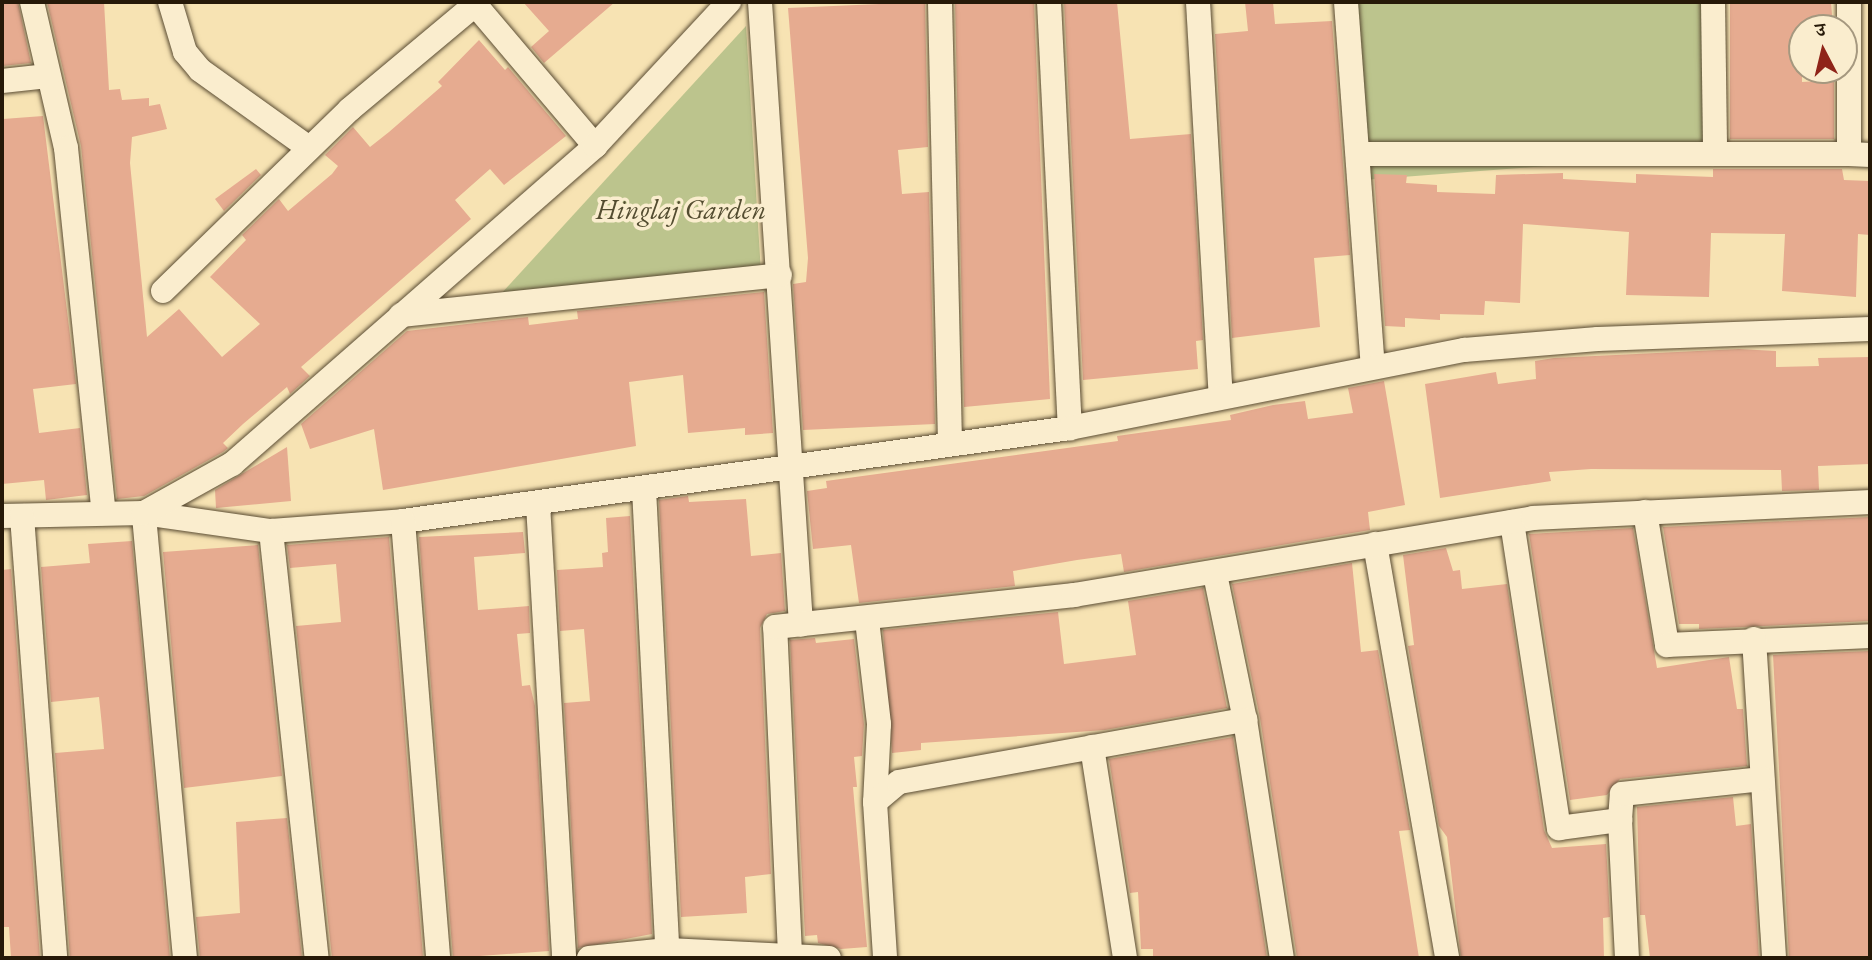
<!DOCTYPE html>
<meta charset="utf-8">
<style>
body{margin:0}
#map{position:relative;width:1872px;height:960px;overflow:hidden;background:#f7e3b3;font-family:"EB Garamond","Noto Serif Devanagari",serif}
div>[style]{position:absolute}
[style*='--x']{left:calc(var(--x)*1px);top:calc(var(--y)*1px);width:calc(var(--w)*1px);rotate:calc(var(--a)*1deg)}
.green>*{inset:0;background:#bcc48d}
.building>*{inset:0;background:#e6ab90}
.roads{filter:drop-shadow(0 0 2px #5a4c33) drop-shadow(0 0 2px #5a4c33)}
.minor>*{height:24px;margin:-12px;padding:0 12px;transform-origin:12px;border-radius:12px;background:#faedce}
span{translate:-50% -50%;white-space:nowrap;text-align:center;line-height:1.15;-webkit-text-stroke:7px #faedce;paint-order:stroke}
.park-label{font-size:28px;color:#534c30;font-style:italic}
.frame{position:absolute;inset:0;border:4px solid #261908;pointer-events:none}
.north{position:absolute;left:1788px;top:14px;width:70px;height:70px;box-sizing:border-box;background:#faedce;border:2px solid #a5987f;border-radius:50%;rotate:353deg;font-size:19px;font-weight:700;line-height:28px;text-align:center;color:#261908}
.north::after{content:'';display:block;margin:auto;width:24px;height:32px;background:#8f2418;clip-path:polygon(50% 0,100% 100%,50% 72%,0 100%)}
</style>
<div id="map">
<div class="green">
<i style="clip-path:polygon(1348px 2px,1713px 2px,1715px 153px,1363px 180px)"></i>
<i style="clip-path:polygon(746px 26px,761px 274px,490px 306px)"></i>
</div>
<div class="building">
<i style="clip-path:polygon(2px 2px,18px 2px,31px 63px,2px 66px)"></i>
<i style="clip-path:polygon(47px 2px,104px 2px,109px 90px,120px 89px,122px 100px,149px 98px,149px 106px,160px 104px,167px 129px,132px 137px,130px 163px,147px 337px,179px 309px,222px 357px,260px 324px,210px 277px,246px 240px,242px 235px,279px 199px,288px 211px,332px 174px,338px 166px,325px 155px,353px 127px,370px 147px,389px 132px,442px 86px,438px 82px,479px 40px,505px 70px,508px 67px,566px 136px,504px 185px,490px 169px,455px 200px,471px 219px,301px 367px,310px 376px,290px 394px,287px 387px,243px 424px,223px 443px,228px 448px,223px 452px,144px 496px,117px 499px,81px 146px)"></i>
<i style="clip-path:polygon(523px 2px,615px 2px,544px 63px,531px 47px,549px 31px)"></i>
<i style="clip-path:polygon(925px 2px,928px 147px,898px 150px,902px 194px,929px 192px,935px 424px,803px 430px,793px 284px,806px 282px,808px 258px,788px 8px)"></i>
<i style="clip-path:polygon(955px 2px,1034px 2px,1050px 399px,964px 407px)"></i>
<i style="clip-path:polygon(1064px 2px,1117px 2px,1130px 139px,1191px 134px,1203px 340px,1196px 341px,1198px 369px,1083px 380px)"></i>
<i style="clip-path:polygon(1245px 2px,1273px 2px,1275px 24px,1332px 21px,1350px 255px,1314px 258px,1320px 327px,1232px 338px,1215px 34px,1248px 31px)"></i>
<i style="clip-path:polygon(1730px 2px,1831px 2px,1833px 28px,1802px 28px,1802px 82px,1834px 80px,1834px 139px,1730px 139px)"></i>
<i style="clip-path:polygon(43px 116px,76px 384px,33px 389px,39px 433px,80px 428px,87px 495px,46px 500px,44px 480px,2px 484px,3px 119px)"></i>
<i style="clip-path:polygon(256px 169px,261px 175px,224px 211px,215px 199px)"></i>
<i style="clip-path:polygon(1713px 169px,1842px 169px,1844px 180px,1870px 181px,1870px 235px,1858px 234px,1856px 297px,1782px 291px,1785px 234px,1711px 233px,1709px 297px,1626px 295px,1629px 232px,1523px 224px,1520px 303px,1485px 301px,1484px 315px,1440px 314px,1440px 320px,1405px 318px,1405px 327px,1385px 326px,1374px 174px,1407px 175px,1406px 183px,1437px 185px,1437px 192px,1495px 194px,1496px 175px,1563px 173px,1563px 179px,1636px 183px,1636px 174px,1713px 177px)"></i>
<i style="clip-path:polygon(764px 292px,773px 433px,745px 435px,745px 428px,688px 433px,683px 375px,629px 382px,636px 446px,383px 490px,374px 429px,310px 449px,301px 424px,407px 331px,528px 317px,529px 325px,578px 319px,577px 311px)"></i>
<i style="clip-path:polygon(1739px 349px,1776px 351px,1776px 367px,1819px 366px,1818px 358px,1870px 357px,1870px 464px,1818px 466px,1819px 490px,1782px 491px,1781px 470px,1591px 469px,1549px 472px,1551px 481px,1440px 498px,1425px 384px,1496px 372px,1498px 384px,1536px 379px,1535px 361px,1554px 358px)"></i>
<i style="clip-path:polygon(1384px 381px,1405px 505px,1368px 512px,1370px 530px,1124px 572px,1121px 554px,1077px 560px,1013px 571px,1015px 586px,859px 603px,851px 545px,813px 549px,807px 491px,827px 488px,826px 481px,1118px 441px,1117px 436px,1231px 420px,1230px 415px,1273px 405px,1305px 401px,1308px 419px,1353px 413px,1348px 388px)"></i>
<i style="clip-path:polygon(287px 447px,291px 501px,216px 508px,215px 490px)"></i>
<i style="clip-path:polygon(688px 496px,689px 502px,746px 499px,751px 556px,781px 553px,785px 611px,767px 614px,760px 628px,771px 874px,745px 877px,747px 913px,681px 917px,659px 500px)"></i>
<i style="clip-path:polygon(630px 516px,652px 934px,578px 948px,564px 703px,590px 701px,584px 629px,560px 631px,557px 570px,603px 567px,602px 553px,608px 552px,606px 518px)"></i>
<i style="clip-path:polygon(1870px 517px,1870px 621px,1699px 629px,1699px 624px,1679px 624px,1663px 527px)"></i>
<i style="clip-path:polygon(1633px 528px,1657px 668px,1729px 657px,1737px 709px,1743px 709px,1747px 766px,1620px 779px,1607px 795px,1570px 800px,1529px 534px)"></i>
<i style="clip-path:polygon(523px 532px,525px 553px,474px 557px,478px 610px,529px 606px,530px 633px,517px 634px,522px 686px,530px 685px,535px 706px,549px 951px,453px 958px,419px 537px)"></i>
<i style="clip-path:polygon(389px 537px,423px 957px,332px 958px,296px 626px,341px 622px,336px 564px,290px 568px,287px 545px)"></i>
<i style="clip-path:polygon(132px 541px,170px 958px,70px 958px,55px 753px,104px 749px,102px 726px,99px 697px,51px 702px,41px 567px,90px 563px,88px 544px)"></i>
<i style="clip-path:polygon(258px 545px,282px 776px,184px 788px,163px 552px)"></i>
<i style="clip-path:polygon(1446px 548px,1453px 571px,1460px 570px,1462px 589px,1507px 584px,1544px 830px,1552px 848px,1606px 844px,1610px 917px,1603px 918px,1604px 958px,1461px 958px,1447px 837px,1439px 826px,1408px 646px,1414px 645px,1403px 555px)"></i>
<i style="clip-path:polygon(1352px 563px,1361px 652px,1378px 650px,1410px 830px,1399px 831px,1419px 958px,1297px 958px,1260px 718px,1232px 584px)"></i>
<i style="clip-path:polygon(11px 569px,40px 958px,11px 958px,9px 927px,2px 927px,2px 570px)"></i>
<i style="clip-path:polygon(1203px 588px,1227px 708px,1105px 730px,921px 743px,921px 750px,892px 753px,883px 630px,1058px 612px,1064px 664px,1136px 655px,1128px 601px)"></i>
<i style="clip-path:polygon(815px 638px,816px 643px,854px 639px,864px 724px,862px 756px,854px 757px,857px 787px,853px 787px,867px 947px,841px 949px,818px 943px,817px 935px,805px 936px,790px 640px)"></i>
<i style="clip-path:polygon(1870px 651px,1870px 956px,1789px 958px,1773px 655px)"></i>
<i style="clip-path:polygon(1233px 737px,1267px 958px,1153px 958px,1153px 949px,1141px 949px,1138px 892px,1130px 893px,1109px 759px)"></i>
<i style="clip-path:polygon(1733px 797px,1736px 826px,1751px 824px,1759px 958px,1650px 958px,1645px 915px,1640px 915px,1637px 807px)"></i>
<i style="clip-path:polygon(287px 818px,302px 958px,200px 958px,196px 917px,240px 913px,236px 822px)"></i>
</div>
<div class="roads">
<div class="minor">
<i style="--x:32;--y:2;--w:150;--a:76.9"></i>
<i style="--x:66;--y:148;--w:367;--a:84.1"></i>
<i style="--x:170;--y:2;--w:52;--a:73.3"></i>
<i style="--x:185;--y:52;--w:23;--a:50"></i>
<i style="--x:200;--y:70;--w:134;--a:35.6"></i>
<i style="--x:473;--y:2;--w:189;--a:49.7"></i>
<i style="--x:760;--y:2;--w:624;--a:86.23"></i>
<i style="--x:940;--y:2;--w:442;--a:88.7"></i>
<i style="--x:1049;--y:2;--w:427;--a:87.2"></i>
<i style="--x:1198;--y:2;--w:395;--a:86.7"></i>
<i style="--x:1346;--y:2;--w:366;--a:85.8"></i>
<i style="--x:1713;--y:2;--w:152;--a:89.2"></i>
<i style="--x:1849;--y:2;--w:152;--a:90"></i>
<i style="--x:1849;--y:154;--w:21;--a:3"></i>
<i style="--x:2;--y:81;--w:46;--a:-6.2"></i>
<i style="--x:1361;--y:154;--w:488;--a:0"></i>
<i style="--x:163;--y:291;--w:260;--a:-44.2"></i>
<i style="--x:349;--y:110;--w:168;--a:-39.9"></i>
<i style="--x:401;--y:315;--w:381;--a:-6"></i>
<i style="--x:644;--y:489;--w:470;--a:87.1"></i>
<i style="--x:538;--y:504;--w:455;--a:86.7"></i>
<i style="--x:1645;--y:512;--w:135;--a:80.6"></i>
<i style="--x:1667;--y:645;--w:203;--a:-2.5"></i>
<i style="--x:2;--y:516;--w:142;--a:-1.2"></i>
<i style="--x:144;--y:513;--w:128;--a:8.1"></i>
<i style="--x:271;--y:531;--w:132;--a:-4.3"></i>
<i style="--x:403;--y:521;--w:673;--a:-7.94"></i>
<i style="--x:1070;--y:428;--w:402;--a:-11.2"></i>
<i style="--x:1464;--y:350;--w:134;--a:-4.7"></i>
<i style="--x:1598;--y:339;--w:272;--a:-2.1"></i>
<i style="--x:22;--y:516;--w:443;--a:85.7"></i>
<i style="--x:403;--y:521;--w:438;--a:85.4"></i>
<i style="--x:1512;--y:522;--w:310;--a:81.3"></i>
<i style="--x:1559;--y:828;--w:62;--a:-7.5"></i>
<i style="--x:1620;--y:820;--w:138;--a:87.1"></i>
<i style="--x:271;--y:531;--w:429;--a:83.9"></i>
<i style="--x:1375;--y:544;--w:420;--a:80.1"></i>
<i style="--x:1215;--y:574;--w:149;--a:78.4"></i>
<i style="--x:1245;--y:720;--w:241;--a:81.2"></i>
<i style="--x:867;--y:620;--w:105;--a:83.4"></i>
<i style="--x:879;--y:724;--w:78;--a:92.9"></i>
<i style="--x:875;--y:802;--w:156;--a:86.3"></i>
<i style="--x:1754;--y:639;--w:320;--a:86.4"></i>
<i style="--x:1092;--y:747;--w:214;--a:81.1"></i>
<i style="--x:875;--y:802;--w:31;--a:-40"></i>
<i style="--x:899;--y:782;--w:352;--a:-10.2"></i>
<i style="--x:1620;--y:820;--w:26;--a:-86"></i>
<i style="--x:1622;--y:794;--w:141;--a:-6.1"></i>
<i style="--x:790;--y:954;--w:327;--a:-92.6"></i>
<i style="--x:775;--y:627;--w:301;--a:-6.1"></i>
<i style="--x:1074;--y:595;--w:465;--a:-9.5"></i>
<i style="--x:1533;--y:518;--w:337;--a:-2.7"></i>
<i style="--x:185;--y:958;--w:447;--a:-95.3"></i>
<i style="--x:144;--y:513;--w:101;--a:-29.1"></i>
<i style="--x:232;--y:464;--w:483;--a:-41.2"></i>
<i style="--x:595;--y:146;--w:197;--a:-47.1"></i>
<i style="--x:589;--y:958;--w:79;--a:-5.8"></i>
<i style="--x:668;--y:950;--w:161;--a:2.8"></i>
</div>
</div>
<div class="park-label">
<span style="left:681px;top:209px">Hinglaj Garden</span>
</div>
<div class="frame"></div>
<div class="north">उ</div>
</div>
